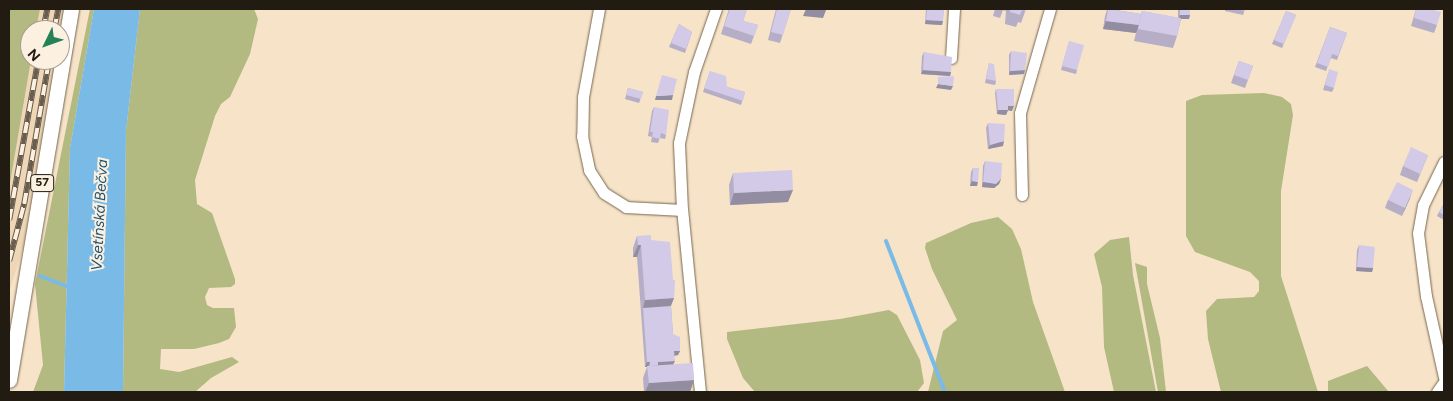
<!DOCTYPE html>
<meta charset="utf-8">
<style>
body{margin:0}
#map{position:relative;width:1453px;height:401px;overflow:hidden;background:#f6e3c8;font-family:Figtree,sans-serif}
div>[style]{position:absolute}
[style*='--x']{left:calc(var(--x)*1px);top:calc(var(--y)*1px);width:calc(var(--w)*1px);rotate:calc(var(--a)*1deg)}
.built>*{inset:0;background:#eed6b6}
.green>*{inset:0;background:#b2b981}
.water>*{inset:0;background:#79bbe6}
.stream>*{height:4px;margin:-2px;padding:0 2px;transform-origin:2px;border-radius:2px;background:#79bbe6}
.roads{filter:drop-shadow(0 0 1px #76664f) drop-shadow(0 0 1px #76664f)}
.minor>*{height:11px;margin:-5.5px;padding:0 5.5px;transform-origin:5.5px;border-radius:5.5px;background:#fff}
.major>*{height:15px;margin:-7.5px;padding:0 7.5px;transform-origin:7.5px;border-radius:7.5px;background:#fff}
.rail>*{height:5.5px;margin-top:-2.75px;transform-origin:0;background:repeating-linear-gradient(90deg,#fcf1e1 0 11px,#685d4e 0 22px);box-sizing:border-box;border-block:1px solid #685d4e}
.wall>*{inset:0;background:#b5aec6}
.shaded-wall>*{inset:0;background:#938da1}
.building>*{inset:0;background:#d2cae6}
span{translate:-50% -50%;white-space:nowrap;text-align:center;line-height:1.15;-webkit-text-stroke:4px #fcf1e1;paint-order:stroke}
.shield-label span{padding:1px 4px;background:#fcf1e1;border:1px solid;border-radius:4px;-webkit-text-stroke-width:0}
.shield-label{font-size:12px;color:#221b12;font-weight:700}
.water-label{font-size:15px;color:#225472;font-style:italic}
.frame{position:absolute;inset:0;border:10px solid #221b12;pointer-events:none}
.north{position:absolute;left:20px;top:20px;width:50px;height:50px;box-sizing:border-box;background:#fcf1e1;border:1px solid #a59b8e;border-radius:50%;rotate:228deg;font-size:14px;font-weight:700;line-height:20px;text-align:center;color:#221b12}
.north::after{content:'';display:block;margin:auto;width:18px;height:22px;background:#258157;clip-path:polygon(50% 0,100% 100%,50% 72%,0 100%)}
</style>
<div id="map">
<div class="built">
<i style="clip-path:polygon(40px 9px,68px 9px,60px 30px,36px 30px)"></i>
<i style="clip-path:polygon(31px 60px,59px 60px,25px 243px,9px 292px,9px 189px)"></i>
</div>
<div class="green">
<i style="clip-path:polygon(9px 9px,40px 9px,36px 30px,30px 30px,31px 60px,9px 189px)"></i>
<i style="clip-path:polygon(90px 9px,94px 9px,70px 148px,64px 392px,33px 392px,43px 365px,35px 284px)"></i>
<i style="clip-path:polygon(140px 9px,254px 9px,258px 19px,250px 54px,230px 97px,221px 104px,215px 116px,195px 180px,197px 204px,212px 213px,235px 279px,235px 284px,231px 287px,209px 288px,205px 297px,207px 305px,213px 308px,234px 308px,236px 327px,229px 339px,219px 343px,194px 349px,161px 349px,160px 369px,179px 372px,232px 357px,239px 362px,211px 378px,195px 392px,123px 392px,126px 131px)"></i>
<i style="clip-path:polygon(1264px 93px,1282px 97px,1291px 104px,1293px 115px,1281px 191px,1281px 276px,1318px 392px,1221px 392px,1208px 339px,1206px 311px,1217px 299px,1254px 297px,1259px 291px,1259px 281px,1250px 272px,1195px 252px,1186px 236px,1186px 101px,1202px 95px)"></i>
<i style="clip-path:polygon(998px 217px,1012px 229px,1021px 249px,1033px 302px,1065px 392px,928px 392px,943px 331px,957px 320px,932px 269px,925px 248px,926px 243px,971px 223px)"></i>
<i style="clip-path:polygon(1129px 237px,1133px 275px,1156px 392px,1114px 392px,1104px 347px,1102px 287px,1094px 254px,1110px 240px)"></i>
<i style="clip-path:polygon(1135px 263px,1147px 267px,1147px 284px,1160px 338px,1166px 392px,1158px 392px)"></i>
<i style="clip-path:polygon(889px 310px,897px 315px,920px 360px,924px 383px,917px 392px,755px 392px,743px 378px,727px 339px,727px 332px,840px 319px)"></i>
<i style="clip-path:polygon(1367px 366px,1389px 392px,1328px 392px,1328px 381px)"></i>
</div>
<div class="water">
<i style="clip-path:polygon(94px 9px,140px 9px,126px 131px,123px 392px,64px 392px,70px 148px)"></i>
</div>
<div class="stream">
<i style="--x:886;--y:241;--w:162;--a:68.7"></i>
<i style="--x:40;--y:276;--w:30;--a:21"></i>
</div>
<div class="roads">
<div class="minor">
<i style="--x:599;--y:9;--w:89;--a:100.3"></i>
<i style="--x:583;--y:97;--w:39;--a:91"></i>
<i style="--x:582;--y:136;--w:35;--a:78"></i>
<i style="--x:589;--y:170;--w:27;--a:57"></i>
<i style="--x:604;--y:193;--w:26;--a:32"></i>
<i style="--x:626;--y:207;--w:56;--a:3.1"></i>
<i style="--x:951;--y:58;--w:49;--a:-86.5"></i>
<i style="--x:1444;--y:162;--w:48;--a:116"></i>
<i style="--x:1423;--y:205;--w:28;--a:100"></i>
<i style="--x:1418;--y:233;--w:64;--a:82.8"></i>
<i style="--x:1426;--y:296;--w:83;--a:77.5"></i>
<i style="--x:1022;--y:195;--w:82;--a:-91.4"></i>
<i style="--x:1020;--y:113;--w:108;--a:-73.9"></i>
<i style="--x:700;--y:392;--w:183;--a:-95.6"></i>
<i style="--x:682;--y:210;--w:67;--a:-92.6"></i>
<i style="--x:679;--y:143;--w:73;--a:-78.1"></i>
<i style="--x:694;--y:72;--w:67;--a:-70.8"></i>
<i style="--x:1437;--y:392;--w:12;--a:-55"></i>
</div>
<div class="major">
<i style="--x:9;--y:380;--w:376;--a:-80.5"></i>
</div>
</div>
<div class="rail">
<i style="--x:43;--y:30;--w:21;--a:-79"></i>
<i style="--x:54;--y:30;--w:21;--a:-79"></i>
<i style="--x:9;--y:220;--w:163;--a:-79.7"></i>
<i style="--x:9;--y:261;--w:59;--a:-75.3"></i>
<i style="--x:24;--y:204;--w:146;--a:-80.2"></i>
</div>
<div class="wall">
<i style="clip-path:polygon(729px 9px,747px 9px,743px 21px,758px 25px,751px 44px,721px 34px)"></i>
<i style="clip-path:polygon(776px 9px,791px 9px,780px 43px,768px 40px)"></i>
<i style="clip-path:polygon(926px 9px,944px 9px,942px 25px,925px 24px)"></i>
<i style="clip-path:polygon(995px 9px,1026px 9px,1021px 23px,1018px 22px,1016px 27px,1005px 24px,1006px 11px,1003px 10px,1000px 18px,993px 16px)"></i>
<i style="clip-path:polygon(1104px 9px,1116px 9px,1116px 10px,1141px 14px,1142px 11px,1178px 18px,1178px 9px,1190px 9px,1189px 19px,1181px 19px,1177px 36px,1173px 48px,1134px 41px,1136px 33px,1103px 29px,1105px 16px,1107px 10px)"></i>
<i style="clip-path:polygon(1225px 9px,1245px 9px,1243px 15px,1225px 11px)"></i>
<i style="clip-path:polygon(1416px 9px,1437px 25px,1434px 33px,1411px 26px)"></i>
<i style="clip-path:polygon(1286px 11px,1296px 15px,1282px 48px,1272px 44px)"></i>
<i style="clip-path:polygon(679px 24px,692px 32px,685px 53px,669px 47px)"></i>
<i style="clip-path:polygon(1330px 27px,1347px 33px,1337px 60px,1331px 58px,1326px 71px,1315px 67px)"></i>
<i style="clip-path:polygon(1068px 45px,1077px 70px,1076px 74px,1061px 70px)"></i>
<i style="clip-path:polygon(1011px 51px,1024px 74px,1009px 75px,1009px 55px)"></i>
<i style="clip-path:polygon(924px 52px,951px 72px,950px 76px,921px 74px,922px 56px)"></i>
<i style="clip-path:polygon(1239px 61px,1253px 66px,1245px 88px,1231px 83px)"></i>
<i style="clip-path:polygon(989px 63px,996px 81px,995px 85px,985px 83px)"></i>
<i style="clip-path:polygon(710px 71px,727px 87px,745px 92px,741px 105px,703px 92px)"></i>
<i style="clip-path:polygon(1328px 74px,1334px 88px,1332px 92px,1323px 90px)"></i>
<i style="clip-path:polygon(628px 88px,643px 92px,639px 103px,625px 99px)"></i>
<i style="clip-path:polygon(996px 89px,1012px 111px,1008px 110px,1006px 115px,997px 114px,995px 93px)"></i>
<i style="clip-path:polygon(654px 107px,666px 135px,665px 139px,660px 138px,658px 143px,651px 142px,652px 137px,648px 136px,652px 111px)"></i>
<i style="clip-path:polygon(988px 123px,1003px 146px,988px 149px,986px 128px)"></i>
<i style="clip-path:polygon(1428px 155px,1417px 182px,1400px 175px,1403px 166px)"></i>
<i style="clip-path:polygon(985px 161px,1001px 179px,999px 184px,994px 188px,982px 187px,983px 166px)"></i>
<i style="clip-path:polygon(973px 168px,977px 186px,970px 186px,971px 172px)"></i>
<i style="clip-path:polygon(733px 173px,788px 202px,730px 205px,729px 185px)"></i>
<i style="clip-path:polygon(1410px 198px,1402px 216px,1385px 208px,1388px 200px)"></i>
<i style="clip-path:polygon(1444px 203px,1444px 220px,1437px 216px,1439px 212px)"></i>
<i style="clip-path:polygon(637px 236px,651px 240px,674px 298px,671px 306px,673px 334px,680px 351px,678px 355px,674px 356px,673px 364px,694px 380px,690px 392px,644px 392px,643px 378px,647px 367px,645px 367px,637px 257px,633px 257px,633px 248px)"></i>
<i style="clip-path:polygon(1359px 245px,1373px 268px,1372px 272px,1356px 271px,1357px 250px)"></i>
</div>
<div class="shaded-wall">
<i style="clip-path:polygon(806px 9px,816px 9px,826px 10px,823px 18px,803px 16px)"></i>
<i style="clip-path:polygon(1180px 15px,1190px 15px,1189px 19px,1178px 19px)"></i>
<i style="clip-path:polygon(926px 20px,943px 21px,942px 25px,925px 24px)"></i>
<i style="clip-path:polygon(1106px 21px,1139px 25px,1136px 33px,1103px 29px)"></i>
<i style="clip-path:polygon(923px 70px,951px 72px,950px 76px,921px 74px)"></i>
<i style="clip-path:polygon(1025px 70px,1024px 74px,1009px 75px,1010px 71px)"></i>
<i style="clip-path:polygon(938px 84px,953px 86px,951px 90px,936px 88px)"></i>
<i style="clip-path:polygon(673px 95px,672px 100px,655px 100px,656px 96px)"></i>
<i style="clip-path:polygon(1008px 106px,1014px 106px,1012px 111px,1006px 110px)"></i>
<i style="clip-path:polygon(998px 110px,1008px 110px,1006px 115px,997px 114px)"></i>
<i style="clip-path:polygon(1004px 141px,1003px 146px,988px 149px,990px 145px)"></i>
<i style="clip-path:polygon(1001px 179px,999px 184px,994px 188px,982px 187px,983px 182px)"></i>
<i style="clip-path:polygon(972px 181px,978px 182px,977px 186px,970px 186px)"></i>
<i style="clip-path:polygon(793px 190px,788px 202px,730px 205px,734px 193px)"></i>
<i style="clip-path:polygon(1413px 190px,1410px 198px,1402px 216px,1405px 208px)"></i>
<i style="clip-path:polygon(638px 245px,641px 245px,637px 257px,633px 257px)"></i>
<i style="clip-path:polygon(1357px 267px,1373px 268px,1372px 272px,1356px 271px)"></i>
<i style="clip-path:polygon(674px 298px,669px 310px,643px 308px,645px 300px)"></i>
<i style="clip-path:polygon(674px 351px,680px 351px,678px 355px,673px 356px)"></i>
<i style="clip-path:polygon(675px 361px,673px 365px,657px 366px,658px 362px)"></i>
<i style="clip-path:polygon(647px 362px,650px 362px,648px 367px,645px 367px)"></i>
<i style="clip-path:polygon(694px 380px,690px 392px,645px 392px,649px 383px)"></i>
</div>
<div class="building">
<i style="clip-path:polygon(730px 9px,747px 9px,743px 21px,758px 25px,754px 36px,724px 26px)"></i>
<i style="clip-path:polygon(777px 9px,791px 9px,783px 35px,771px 32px)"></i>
<i style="clip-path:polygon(927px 9px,944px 9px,943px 21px,926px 20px)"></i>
<i style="clip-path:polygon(1010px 9px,1026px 9px,1026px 11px,1022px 10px,1020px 15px,1010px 12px)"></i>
<i style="clip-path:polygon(1108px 9px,1141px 14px,1139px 25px,1106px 21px)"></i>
<i style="clip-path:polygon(1180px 9px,1190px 9px,1190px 15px,1180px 15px)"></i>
<i style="clip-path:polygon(1236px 9px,1245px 9px,1245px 11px)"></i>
<i style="clip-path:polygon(1416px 9px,1430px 9px,1441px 12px,1437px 25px,1414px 18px)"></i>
<i style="clip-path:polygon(1142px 11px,1181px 18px,1177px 36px,1138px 29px)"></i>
<i style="clip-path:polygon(1286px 11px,1296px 15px,1284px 44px,1274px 40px)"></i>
<i style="clip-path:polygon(679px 24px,692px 32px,686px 49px,671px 43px)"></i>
<i style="clip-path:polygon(1330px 27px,1347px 33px,1338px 56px,1332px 54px,1328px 67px,1317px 63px)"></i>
<i style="clip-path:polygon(1069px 41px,1084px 45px,1077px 70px,1062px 66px)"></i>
<i style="clip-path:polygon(1011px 51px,1027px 53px,1025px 70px,1010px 71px)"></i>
<i style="clip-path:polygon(924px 52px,952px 57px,951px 72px,923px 70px)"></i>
<i style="clip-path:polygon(1239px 61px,1253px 66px,1248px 80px,1234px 75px)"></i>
<i style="clip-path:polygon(989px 63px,994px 64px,996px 81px,986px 79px)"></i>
<i style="clip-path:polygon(1329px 69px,1338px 72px,1334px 88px,1325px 85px)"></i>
<i style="clip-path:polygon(710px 71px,726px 76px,727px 87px,745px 92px,743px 101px,704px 88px)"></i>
<i style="clip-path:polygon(662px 75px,677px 79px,673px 95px,656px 96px)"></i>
<i style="clip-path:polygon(954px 76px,953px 86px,938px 84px,938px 77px)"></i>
<i style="clip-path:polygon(628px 88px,643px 92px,641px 99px,626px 95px)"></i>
<i style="clip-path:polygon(996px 89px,1014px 89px,1014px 106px,1008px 106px,1008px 110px,998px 110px)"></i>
<i style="clip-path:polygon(654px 107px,669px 110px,666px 135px,661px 133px,660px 139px,652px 137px,653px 132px,650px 132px)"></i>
<i style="clip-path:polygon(988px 123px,1005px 124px,1004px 141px,990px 145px)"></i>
<i style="clip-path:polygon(1411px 147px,1428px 155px,1420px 174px,1403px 166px)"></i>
<i style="clip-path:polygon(985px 161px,1002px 163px,1001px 179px,996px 184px,983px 182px)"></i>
<i style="clip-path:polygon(973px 168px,979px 168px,978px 182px,972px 181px)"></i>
<i style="clip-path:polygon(792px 170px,793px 190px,734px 193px,733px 173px)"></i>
<i style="clip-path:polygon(1397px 182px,1413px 190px,1405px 208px,1388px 200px)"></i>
<i style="clip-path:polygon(1444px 203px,1444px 215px,1439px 212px)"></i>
<i style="clip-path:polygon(651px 235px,651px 240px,670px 242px,673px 280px,675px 280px,674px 298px,645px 300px,641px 245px,638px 245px,637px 236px)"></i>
<i style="clip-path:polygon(1359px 245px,1375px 247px,1373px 268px,1357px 267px)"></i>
<i style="clip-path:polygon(671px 306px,673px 334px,680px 337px,680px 351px,674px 351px,675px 361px,658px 362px,658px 365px,650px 366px,650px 362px,647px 362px,643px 308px)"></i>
<i style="clip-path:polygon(693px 363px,694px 380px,649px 383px,647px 366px)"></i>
</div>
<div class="shield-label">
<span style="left:42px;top:183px">57</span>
</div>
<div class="water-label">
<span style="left:100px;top:215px;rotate:-87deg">Vsetínská Bečva</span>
</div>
<div class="frame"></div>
<div class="north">N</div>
</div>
